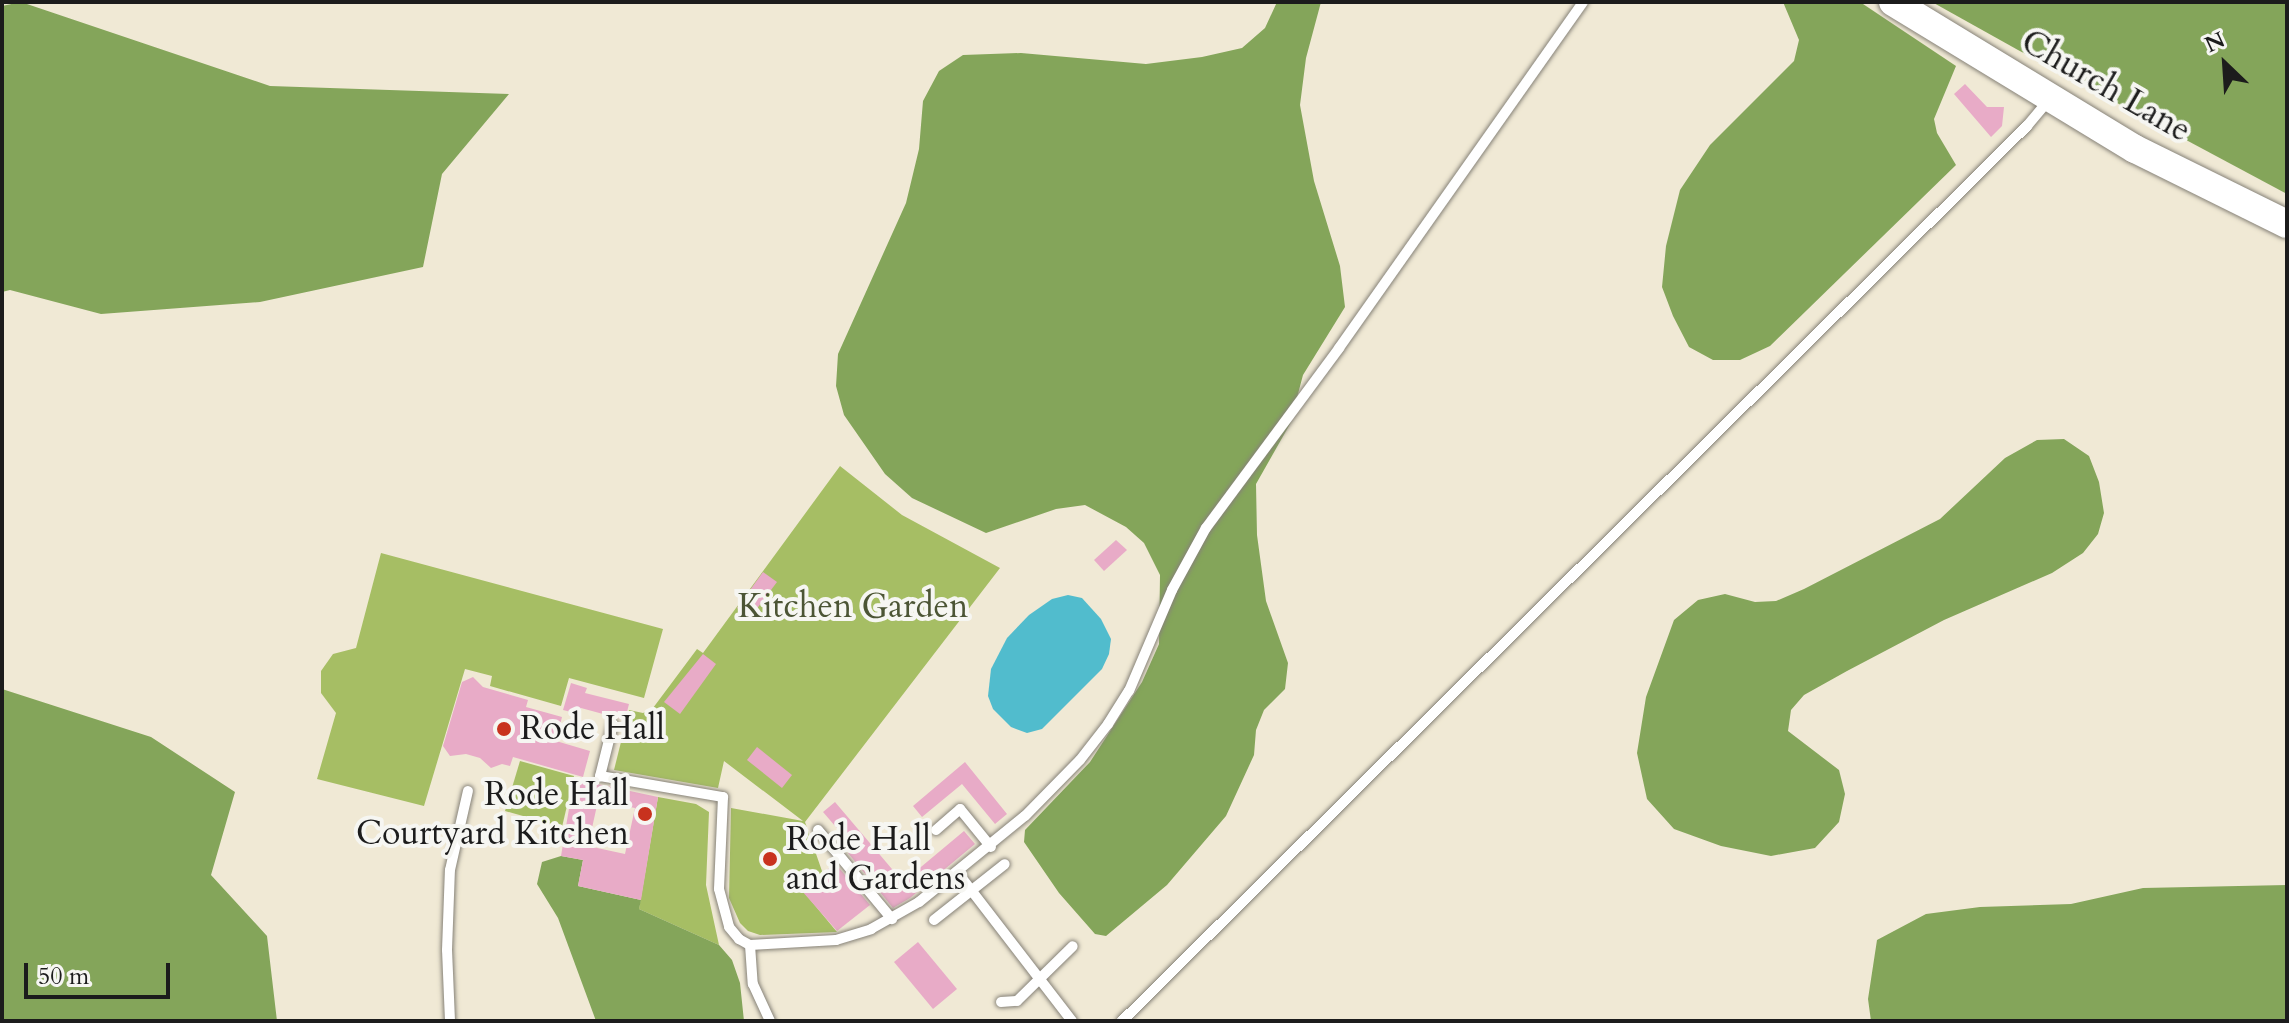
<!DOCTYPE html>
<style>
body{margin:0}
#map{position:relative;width:2289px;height:1023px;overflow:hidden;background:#f0e9d5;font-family:Cardo,serif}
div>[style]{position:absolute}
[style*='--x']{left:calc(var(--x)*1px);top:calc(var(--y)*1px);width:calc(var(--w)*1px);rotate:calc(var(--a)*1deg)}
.green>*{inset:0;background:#a6be64}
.forest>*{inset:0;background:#84a55a}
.water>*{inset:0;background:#51bccd}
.building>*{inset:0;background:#e8abc7}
.roads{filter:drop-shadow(0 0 2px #868278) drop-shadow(0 0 2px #868278)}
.lane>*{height:10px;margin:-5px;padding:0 5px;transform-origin:5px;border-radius:5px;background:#fff}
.secondary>*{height:28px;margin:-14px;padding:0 14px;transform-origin:14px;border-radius:14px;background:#fff}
.dots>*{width:22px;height:22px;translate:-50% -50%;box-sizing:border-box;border:4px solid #f6f6f2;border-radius:50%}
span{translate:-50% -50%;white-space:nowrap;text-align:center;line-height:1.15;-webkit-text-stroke:8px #f6f6f2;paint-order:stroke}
.street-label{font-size:34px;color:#1c1c1c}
.park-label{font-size:34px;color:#4c5535}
.poi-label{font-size:34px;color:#1c1c1c}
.left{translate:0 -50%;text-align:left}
.right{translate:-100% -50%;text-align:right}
.frame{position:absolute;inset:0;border:4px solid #1c1c1c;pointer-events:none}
.north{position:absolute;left:2185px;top:24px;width:80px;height:80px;-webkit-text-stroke:6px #f6f6f2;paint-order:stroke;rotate:335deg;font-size:22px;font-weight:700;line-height:32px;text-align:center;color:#1c1c1c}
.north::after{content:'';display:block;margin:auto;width:28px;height:36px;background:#1c1c1c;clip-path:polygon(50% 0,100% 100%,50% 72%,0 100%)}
.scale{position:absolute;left:24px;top:963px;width:146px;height:36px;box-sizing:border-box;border:4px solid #1c1c1c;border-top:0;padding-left:10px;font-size:24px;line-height:28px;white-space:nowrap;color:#1c1c1c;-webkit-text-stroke:6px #f6f6f2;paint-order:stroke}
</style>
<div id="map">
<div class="green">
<i style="clip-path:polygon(840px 466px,902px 515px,1000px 568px,805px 822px,823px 874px,803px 891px,837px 932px,760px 935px,748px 931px,740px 923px,729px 898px,731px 808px,803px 821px,724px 761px,718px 788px,614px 770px,629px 710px,643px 713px,653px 708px,697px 649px,703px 653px)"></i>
<i style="clip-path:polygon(381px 553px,663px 629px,644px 698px,569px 678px,561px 706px,490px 686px,492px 676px,465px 669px,424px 806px,317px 779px,336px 713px,321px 693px,321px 671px,333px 654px,356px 648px)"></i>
<i style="clip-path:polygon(520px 761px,574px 776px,562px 827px,505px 811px)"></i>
<i style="clip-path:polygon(658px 797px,696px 804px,709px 812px,706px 885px,719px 945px,639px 909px)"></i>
</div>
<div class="forest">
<i style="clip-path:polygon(21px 2px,270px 86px,509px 94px,442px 174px,423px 267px,260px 302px,101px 314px,10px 290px,2px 292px,2px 6px)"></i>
<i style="clip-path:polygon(1277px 2px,1321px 2px,1306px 58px,1300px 105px,1314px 181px,1340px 266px,1345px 307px,1303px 375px,1290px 424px,1256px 484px,1257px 535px,1266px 601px,1288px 663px,1285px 689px,1264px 710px,1256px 730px,1254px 755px,1226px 816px,1167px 885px,1106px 936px,1095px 934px,1059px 893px,1024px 842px,1025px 830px,1090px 762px,1142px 682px,1159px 644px,1160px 575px,1144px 543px,1126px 527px,1085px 505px,1056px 509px,986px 533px,912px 498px,885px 474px,844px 415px,836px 386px,838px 354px,906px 203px,919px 149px,923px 101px,939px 71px,963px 55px,1021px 53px,1146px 64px,1202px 57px,1242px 48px,1265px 28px)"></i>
<i style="clip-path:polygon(1783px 2px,1860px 2px,1956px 66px,1934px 119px,1937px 133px,1956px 165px,1770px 346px,1740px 360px,1713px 360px,1689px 347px,1673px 316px,1662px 287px,1666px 246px,1680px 190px,1710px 145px,1794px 61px,1799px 40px)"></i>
<i style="clip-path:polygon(1932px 2px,2287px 2px,2287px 194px,2018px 50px)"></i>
<i style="clip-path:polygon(2064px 439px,2089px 456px,2099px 482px,2104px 513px,2098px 534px,2083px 553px,2052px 573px,1944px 620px,1847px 671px,1804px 695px,1791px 710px,1788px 731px,1839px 770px,1845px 794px,1839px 822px,1815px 848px,1771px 856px,1721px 846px,1674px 829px,1647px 799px,1637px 753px,1646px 697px,1674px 620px,1698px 600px,1725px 594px,1755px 602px,1776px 601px,1804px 589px,1940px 519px,2005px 458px,2037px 440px)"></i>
<i style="clip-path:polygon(2px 689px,151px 737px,235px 792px,211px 875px,267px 936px,277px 1021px,2px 1021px)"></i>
<i style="clip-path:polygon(561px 856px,583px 860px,578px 886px,641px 900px,639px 909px,719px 945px,732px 960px,740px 983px,744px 1021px,596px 1021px,558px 918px,537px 884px,542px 862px)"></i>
<i style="clip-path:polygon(2287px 885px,2287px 1021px,1871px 1021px,1868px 999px,1877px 940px,1926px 914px,1980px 907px,2071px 904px,2143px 888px)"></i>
</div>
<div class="water">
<i style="clip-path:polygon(1068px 595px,1082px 598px,1101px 619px,1111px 639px,1109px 654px,1102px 669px,1042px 729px,1027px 733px,1011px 727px,993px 709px,988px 696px,991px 669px,1007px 638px,1029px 615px,1052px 599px)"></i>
</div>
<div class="building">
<i style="clip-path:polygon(1965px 84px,1987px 107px,2004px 107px,2002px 126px,1991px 137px,1954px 94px)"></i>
<i style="clip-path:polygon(1116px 540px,1127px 550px,1104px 571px,1094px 560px)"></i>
<i style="clip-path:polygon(763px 572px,777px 582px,750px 618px,737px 608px)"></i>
<i style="clip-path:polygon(703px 654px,716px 664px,680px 714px,664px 702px)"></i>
<i style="clip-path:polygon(473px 677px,483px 687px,528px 700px,526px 707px,562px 717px,556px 741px,590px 751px,583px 777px,513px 757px,510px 766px,502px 764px,491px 768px,480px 758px,466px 754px,450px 756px,443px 746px,462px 682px)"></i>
<i style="clip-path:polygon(571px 683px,587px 688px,585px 693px,629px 704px,625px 720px,581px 708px,579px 714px,563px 710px)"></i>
<i style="clip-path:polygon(757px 747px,792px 775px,782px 788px,747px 760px)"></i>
<i style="clip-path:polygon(965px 762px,1007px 814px,995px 824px,962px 784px,922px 817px,913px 806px)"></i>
<i style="clip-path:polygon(evenodd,574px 779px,658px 797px,641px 900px,578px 886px,583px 860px,561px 856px,574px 779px,598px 801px,635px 808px,625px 854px,588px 846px,598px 801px)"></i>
<i style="clip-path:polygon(835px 802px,903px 882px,964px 831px,975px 844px,910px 898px,893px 908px,848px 853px,854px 848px,823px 812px)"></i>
<i style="clip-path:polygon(835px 863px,870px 905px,837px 931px,802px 891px)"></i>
<i style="clip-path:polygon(918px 942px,957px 989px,933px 1009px,894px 962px)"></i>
</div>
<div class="roads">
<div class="lane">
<i style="--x:613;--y:724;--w:54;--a:104"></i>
<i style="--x:600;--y:776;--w:125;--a:9.7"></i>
<i style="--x:723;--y:797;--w:92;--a:92.5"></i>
<i style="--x:719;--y:889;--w:39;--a:75"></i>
<i style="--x:729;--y:927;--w:16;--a:50"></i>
<i style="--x:739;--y:939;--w:13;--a:29"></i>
<i style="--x:750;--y:945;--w:86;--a:-3.3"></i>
<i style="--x:836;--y:940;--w:37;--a:-17"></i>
<i style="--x:871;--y:929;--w:55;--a:-29.4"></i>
<i style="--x:919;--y:902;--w:136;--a:-39.1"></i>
<i style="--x:1025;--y:816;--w:78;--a:-45.5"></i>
<i style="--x:1080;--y:760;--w:46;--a:-52.1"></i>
<i style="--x:1108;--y:724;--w:39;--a:-58"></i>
<i style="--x:1129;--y:691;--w:110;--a:-66.9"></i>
<i style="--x:1172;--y:590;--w:71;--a:-61.3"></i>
<i style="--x:1206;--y:528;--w:224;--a:-53.5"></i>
<i style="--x:1339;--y:348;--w:423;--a:-54.8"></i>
<i style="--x:818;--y:830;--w:116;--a:50.3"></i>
<i style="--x:936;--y:830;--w:32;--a:-41"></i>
<i style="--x:960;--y:809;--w:49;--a:50.8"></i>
<i style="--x:958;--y:873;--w:187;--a:52.4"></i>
<i style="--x:934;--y:920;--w:90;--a:-38.3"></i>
<i style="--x:750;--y:945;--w:39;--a:86"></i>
<i style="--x:753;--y:984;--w:41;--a:65.3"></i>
<i style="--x:1001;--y:1002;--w:16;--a:-4"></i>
<i style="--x:1017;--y:1001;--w:78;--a:-44.5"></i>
<i style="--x:450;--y:1021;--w:71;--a:-92.4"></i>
<i style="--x:447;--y:950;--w:80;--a:-87.9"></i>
<i style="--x:450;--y:870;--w:81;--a:-77.2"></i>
<i style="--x:1122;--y:1021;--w:1273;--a:-44.68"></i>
<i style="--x:2027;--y:126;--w:33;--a:-50"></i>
</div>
<div class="secondary">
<i style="--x:1893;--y:2;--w:283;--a:31.3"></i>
<i style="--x:2135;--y:149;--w:169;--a:26.3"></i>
</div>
</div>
<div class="dots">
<i style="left:504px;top:729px;background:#c8321e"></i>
<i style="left:645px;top:814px;background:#c8321e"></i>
<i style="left:770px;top:859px;background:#c8321e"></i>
</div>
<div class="street-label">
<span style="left:2106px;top:86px;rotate:30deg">Church Lane</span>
</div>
<div class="park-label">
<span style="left:853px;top:607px">Kitchen Garden</span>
</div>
<div class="poi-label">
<span class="left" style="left:520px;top:729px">Rode Hall</span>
<span class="right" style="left:629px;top:814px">Rode Hall<br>Courtyard Kitchen</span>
<span class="left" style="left:786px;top:859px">Rode Hall<br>and Gardens</span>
</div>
<div class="frame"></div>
<div class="north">N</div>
<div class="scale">50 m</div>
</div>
